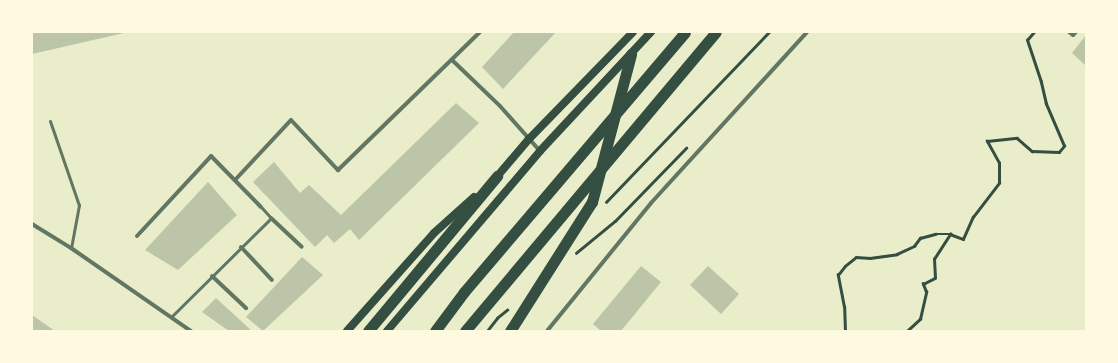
<!DOCTYPE html>
<style>
body{margin:0}
#map{position:relative;width:1118px;height:363px;overflow:hidden;background:#e9edc9;font-family:Bitter,serif}
div>[style]{position:absolute}
[style*='--x']{left:calc(var(--x)*1px);top:calc(var(--y)*1px);width:calc(var(--w)*1px);rotate:calc(var(--a)*1deg)}
.pier>*{inset:0;background:#e9edc9}
.building>*{inset:0;background:#bcc5a7}
.path>*{height:2.5px;margin:-1.25px;padding:0 1.25px;transform-origin:1.25px;border-radius:1.25px;background:#344e41}
.service>*{height:3px;margin:-1.5px;padding:0 1.5px;transform-origin:1.5px;border-radius:1.5px;background:#617663}
.minor>*{height:4px;margin:-2px;padding:0 2px;transform-origin:2px;border-radius:2px;background:#617663}
.secondary>*{height:8px;margin:-4px;padding:0 4px;transform-origin:4px;border-radius:4px;background:#344e41}
.trunk>*{height:11px;margin:-5.5px;padding:0 5.5px;transform-origin:5.5px;border-radius:5.5px;background:#344e41}
span{translate:-50% -50%;white-space:nowrap;text-align:center;line-height:1.15;-webkit-text-stroke:3px #fefae0;paint-order:stroke}
.frame{position:absolute;inset:0;border:33px solid #fefae0;pointer-events:none}
</style>
<div id="map">
<div class="pier">
<i style="clip-path:polygon(687px 32px,723px 32px,476px 331px,448px 331px)"></i>
</div>
<div class="building">
<i style="clip-path:polygon(32px 32px,123px 32px,124px 33px,32px 54px)"></i>
<i style="clip-path:polygon(514px 32px,556px 32px,503px 89px,482px 67px)"></i>
<i style="clip-path:polygon(1086px 35px,1086px 66px,1072px 53px)"></i>
<i style="clip-path:polygon(456px 103px,479px 123px,359px 240px,350px 229px,334px 243px,327px 235px,315px 247px,253px 182px,274px 162px,300px 193px,309px 185px,341px 215px)"></i>
<i style="clip-path:polygon(208px 182px,237px 215px,178px 270px,145px 250px)"></i>
<i style="clip-path:polygon(302px 257px,323px 275px,263px 331px,246px 317px)"></i>
<i style="clip-path:polygon(641px 266px,661px 282px,621px 331px,601px 331px,593px 324px)"></i>
<i style="clip-path:polygon(708px 266px,739px 294px,721px 314px,690px 285px)"></i>
<i style="clip-path:polygon(216px 298px,252px 331px,229px 331px,202px 312px)"></i>
<i style="clip-path:polygon(32px 315px,55px 331px,32px 331px)"></i>
</div>
<div class="path">
<i style="--x:606;--y:202;--w:236;--a:-46.2"></i>
<i style="--x:576;--y:253;--w:50;--a:-39.4"></i>
<i style="--x:615;--y:221;--w:102;--a:-45.8"></i>
<i style="--x:497;--y:318;--w:13;--a:-39"></i>
<i style="--x:487;--y:331;--w:16;--a:-52"></i>
<i style="--x:845;--y:331;--w:24;--a:-92"></i>
<i style="--x:844;--y:307;--w:33;--a:-101"></i>
<i style="--x:838;--y:275;--w:11;--a:-52"></i>
<i style="--x:845;--y:266;--w:14;--a:-39"></i>
<i style="--x:856;--y:257;--w:14;--a:4"></i>
<i style="--x:870;--y:258;--w:27;--a:-8"></i>
<i style="--x:897;--y:254;--w:19;--a:-25"></i>
<i style="--x:914;--y:246;--w:10;--a:-53"></i>
<i style="--x:920;--y:238;--w:16;--a:-15"></i>
<i style="--x:935;--y:234;--w:15;--a:0"></i>
<i style="--x:907;--y:331;--w:18;--a:-43"></i>
<i style="--x:920;--y:319;--w:28;--a:-77"></i>
<i style="--x:926;--y:292;--w:9;--a:-111"></i>
<i style="--x:923;--y:284;--w:13;--a:-27"></i>
<i style="--x:935;--y:278;--w:19;--a:-93"></i>
<i style="--x:934;--y:259;--w:30;--a:-57"></i>
<i style="--x:950;--y:234;--w:14;--a:21"></i>
<i style="--x:963;--y:239;--w:24;--a:-66"></i>
<i style="--x:973;--y:217;--w:43;--a:-52.6"></i>
<i style="--x:999;--y:183;--w:20;--a:-90"></i>
<i style="--x:999;--y:163;--w:25;--a:-119"></i>
<i style="--x:987;--y:141;--w:30;--a:-6"></i>
<i style="--x:1017;--y:138;--w:20;--a:41"></i>
<i style="--x:1032;--y:151;--w:27;--a:2"></i>
<i style="--x:1059;--y:152;--w:8;--a:-50"></i>
<i style="--x:1064;--y:146;--w:46;--a:-113.2"></i>
<i style="--x:1046;--y:104;--w:23;--a:-103"></i>
<i style="--x:1041;--y:82;--w:44;--a:-108.4"></i>
<i style="--x:1027;--y:40;--w:11;--a:-49"></i>
</div>
<div class="service">
<i style="--x:50;--y:121;--w:89;--a:71"></i>
<i style="--x:79;--y:205;--w:44;--a:100.5"></i>
<i style="--x:171;--y:317;--w:141;--a:-44.7"></i>
<i style="--x:271;--y:218;--w:15;--a:-132"></i>
</div>
<div class="minor">
<i style="--x:1069;--y:32;--w:5;--a:37"></i>
<i style="--x:1073;--y:35;--w:4;--a:-45"></i>
<i style="--x:452;--y:60;--w:66;--a:43.8"></i>
<i style="--x:500;--y:106;--w:60;--a:48.4"></i>
<i style="--x:235;--y:180;--w:82;--a:-47"></i>
<i style="--x:291;--y:120;--w:69;--a:46.8"></i>
<i style="--x:338;--y:170;--w:198;--a:-44.2"></i>
<i style="--x:271;--y:218;--w:42;--a:43.1"></i>
<i style="--x:32;--y:224;--w:46;--a:31.6"></i>
<i style="--x:71;--y:248;--w:146;--a:34.7"></i>
<i style="--x:137;--y:236;--w:109;--a:-47.2"></i>
<i style="--x:211;--y:156;--w:71;--a:45.6"></i>
<i style="--x:241;--y:247;--w:45;--a:46.8"></i>
<i style="--x:212;--y:276;--w:47;--a:43.3"></i>
<i style="--x:547;--y:331;--w:165;--a:-50.9"></i>
<i style="--x:651;--y:203;--w:231;--a:-47.6"></i>
</div>
<div class="secondary">
<i style="--x:494;--y:180;--w:54;--a:-49.5"></i>
<i style="--x:529;--y:139;--w:149;--a:-45.8"></i>
<i style="--x:347;--y:331;--w:131;--a:-48.4"></i>
<i style="--x:434;--y:233;--w:54;--a:-42"></i>
<i style="--x:387;--y:331;--w:236;--a:-49.6"></i>
<i style="--x:540;--y:151;--w:163;--a:-47"></i>
</div>
<div class="trunk">
<i style="--x:368;--y:331;--w:202;--a:-50.2"></i>
<i style="--x:435;--y:331;--w:49;--a:-53.4"></i>
<i style="--x:464;--y:292;--w:341;--a:-49.6"></i>
<i style="--x:465;--y:331;--w:390;--a:-50"></i>
<i style="--x:510;--y:331;--w:153;--a:-57.6"></i>
<i style="--x:592;--y:202;--w:153;--a:-75.2"></i>
</div>
<div class="frame"></div>
</div>
